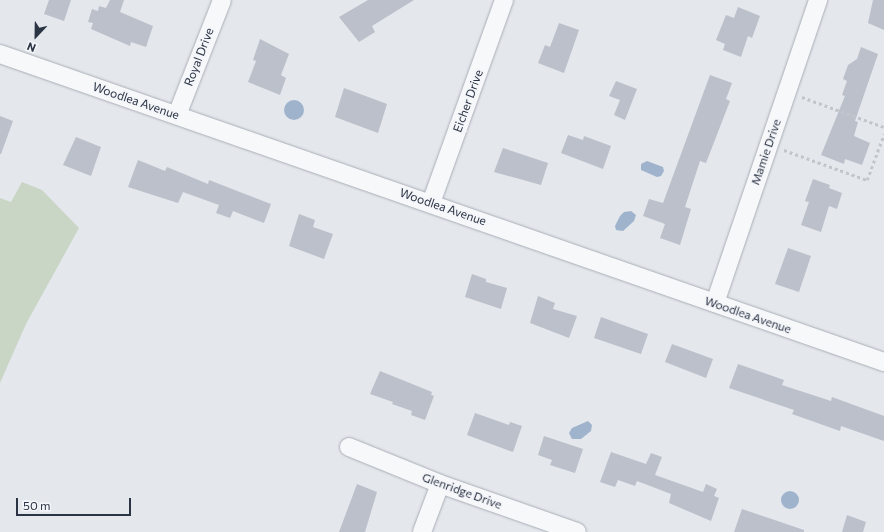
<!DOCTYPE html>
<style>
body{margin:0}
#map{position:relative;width:884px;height:532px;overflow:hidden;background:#e4e7ec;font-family:Commissioner,sans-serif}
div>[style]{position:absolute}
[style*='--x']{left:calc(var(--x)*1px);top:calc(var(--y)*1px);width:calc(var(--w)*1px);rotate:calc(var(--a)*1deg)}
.green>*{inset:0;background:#c9d6c5}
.water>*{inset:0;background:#9fb4cc}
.round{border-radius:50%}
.building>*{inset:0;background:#bbc0ca}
.path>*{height:2.5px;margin-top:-1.25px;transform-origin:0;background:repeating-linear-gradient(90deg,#c2c5cb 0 3px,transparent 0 6px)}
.roads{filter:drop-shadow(0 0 1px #a9aeb7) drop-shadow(0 0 1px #a9aeb7)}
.minor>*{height:18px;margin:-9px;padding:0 9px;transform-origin:9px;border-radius:9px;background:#f7f8fa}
span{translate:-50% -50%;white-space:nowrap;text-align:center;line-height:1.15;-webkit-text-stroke:4px #f4f6f9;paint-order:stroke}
.street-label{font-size:12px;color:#2b3445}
.north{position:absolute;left:16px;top:16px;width:40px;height:40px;-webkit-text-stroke:3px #f4f6f9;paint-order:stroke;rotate:202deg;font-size:11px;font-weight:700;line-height:16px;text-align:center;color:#2b3445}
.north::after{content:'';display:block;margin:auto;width:14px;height:18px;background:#2b3445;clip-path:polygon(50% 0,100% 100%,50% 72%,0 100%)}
.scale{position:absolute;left:16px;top:498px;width:115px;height:18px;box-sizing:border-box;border:2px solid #2b3445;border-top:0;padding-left:5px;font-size:12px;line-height:14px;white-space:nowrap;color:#2b3445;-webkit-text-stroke:3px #f4f6f9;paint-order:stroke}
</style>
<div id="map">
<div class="green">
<i style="clip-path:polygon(22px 182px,42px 190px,79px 228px,26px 324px,0 383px,0 198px,11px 202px)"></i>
</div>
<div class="water">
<i class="round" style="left:284px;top:100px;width:20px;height:20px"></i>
<i style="clip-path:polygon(647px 161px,663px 167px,664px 171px,661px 176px,657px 177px,641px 170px,641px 164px)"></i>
<i style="clip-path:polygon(631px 211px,636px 215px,634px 221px,623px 231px,616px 230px,615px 226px,620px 216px,624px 212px)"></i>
<i style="clip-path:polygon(588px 421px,592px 425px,591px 431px,581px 439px,572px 439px,569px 433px,572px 428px)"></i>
<i class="round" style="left:781px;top:491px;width:18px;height:18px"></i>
</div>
<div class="building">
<i style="clip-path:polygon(49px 0,71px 0,64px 21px,44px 14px)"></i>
<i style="clip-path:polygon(110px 0,124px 0,120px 12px,153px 26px,146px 47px,131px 42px,130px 46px,91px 29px,93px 23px,88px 22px,92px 9px,98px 11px,99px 6px,106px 8px)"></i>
<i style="clip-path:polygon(368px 0,414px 0,372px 26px,375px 32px,359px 42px,339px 17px)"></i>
<i style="clip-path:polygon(873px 0,884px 0,884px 30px,868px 23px)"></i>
<i style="clip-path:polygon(738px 7px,760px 16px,752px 38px,748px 36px,741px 57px,723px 50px,725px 44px,716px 40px,726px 15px,734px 18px)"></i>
<i style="clip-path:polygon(559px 23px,579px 30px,564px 73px,538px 63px,545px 45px,550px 47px)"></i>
<i style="clip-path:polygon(260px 39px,289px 54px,281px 75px,286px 78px,280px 95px,248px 82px,256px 61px,253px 60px)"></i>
<i style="clip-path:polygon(861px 47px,878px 54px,855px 121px,858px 122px,854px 136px,870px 143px,862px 165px,845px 159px,844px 164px,821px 155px,845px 96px,842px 95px,847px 81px,843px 79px,848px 65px,857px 59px)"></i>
<i style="clip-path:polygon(710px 75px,732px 83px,726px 99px,730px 101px,706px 163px,700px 161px,685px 207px,691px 209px,680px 245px,660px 238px,665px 224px,643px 216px,649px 199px,663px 203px)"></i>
<i style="clip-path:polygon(616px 81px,637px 89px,625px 120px,614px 115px,620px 100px,609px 96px)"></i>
<i style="clip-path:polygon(344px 88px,387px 104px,378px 133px,335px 117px)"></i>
<i style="clip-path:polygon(0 116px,13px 121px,1px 154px,0 154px)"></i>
<i style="clip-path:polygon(568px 135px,583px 140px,584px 136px,611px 146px,603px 169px,561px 153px)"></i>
<i style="clip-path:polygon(76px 137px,101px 147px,91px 176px,63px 165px)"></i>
<i style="clip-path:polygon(503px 148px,548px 163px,541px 185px,494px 172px)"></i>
<i style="clip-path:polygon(138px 160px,165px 171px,167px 167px,208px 184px,209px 180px,271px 204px,264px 223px,233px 211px,230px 218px,216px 213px,219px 205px,183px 192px,178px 203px,128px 187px)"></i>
<i style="clip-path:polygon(813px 179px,830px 185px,829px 188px,842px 193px,837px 209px,829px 206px,821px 232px,801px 225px,809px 202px,805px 201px)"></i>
<i style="clip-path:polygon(299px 214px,315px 220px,313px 227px,333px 234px,324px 259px,289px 246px)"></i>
<i style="clip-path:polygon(788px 248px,811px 256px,799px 292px,775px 284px)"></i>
<i style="clip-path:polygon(472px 274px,486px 279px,486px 282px,507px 288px,501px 309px,465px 297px)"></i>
<i style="clip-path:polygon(538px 296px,555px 303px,553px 309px,577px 316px,569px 338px,530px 323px)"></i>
<i style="clip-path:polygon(601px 317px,648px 334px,641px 354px,594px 338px)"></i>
<i style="clip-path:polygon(672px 344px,713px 359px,706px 378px,665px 362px)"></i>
<i style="clip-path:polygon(738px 364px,784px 380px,782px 385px,831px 401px,832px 397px,884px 416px,884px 441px,841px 426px,840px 431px,792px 414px,794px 410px,729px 388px)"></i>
<i style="clip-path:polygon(380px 371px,432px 392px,431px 395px,434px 396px,425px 420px,411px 415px,412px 411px,392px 404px,393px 402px,370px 394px)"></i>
<i style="clip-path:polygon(475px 413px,509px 425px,510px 422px,522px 426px,513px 452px,467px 435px)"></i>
<i style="clip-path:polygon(544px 436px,583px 449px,575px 473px,550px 465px,552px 460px,538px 455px)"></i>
<i style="clip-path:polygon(611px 452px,646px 464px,651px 453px,662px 457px,655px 475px,703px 492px,706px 484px,717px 489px,714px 496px,719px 498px,711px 521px,669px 503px,671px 494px,637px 481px,635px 486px,618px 480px,615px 487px,600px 482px)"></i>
<i style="clip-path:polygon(357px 484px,377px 492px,365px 532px,339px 532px)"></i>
<i style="clip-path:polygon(742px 509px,804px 530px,804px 532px,734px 532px)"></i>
<i style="clip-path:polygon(847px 515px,866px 522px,863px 532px,842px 532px)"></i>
</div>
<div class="path">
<i style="--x:802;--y:97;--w:87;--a:20.1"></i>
<i style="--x:784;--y:150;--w:88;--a:19.9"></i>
<i style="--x:867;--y:180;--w:49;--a:-69.7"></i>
</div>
<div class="roads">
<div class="minor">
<i style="--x:0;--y:54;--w:936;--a:19.21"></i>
<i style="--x:177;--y:115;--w:123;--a:-68.6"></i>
<i style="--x:431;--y:203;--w:216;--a:-70.2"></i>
<i style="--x:715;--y:303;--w:320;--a:-71.2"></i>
<i style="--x:349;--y:447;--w:98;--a:22.1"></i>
<i style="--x:440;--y:484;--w:145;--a:19.3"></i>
<i style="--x:422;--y:532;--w:51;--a:-69.4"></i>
</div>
</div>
<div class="street-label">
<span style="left:199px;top:57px;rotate:-69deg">Royal Drive</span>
<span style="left:136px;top:101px;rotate:19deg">Woodlea Avenue</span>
<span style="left:468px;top:101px;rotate:-70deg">Eicher Drive</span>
<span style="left:766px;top:152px;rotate:-71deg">Mamie Drive</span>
<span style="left:443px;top:207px;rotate:19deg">Woodlea Avenue</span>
<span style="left:748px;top:315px;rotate:19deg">Woodlea Avenue</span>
<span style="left:462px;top:491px;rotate:20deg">Glenridge Drive</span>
</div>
<div class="north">N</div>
<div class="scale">50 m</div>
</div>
